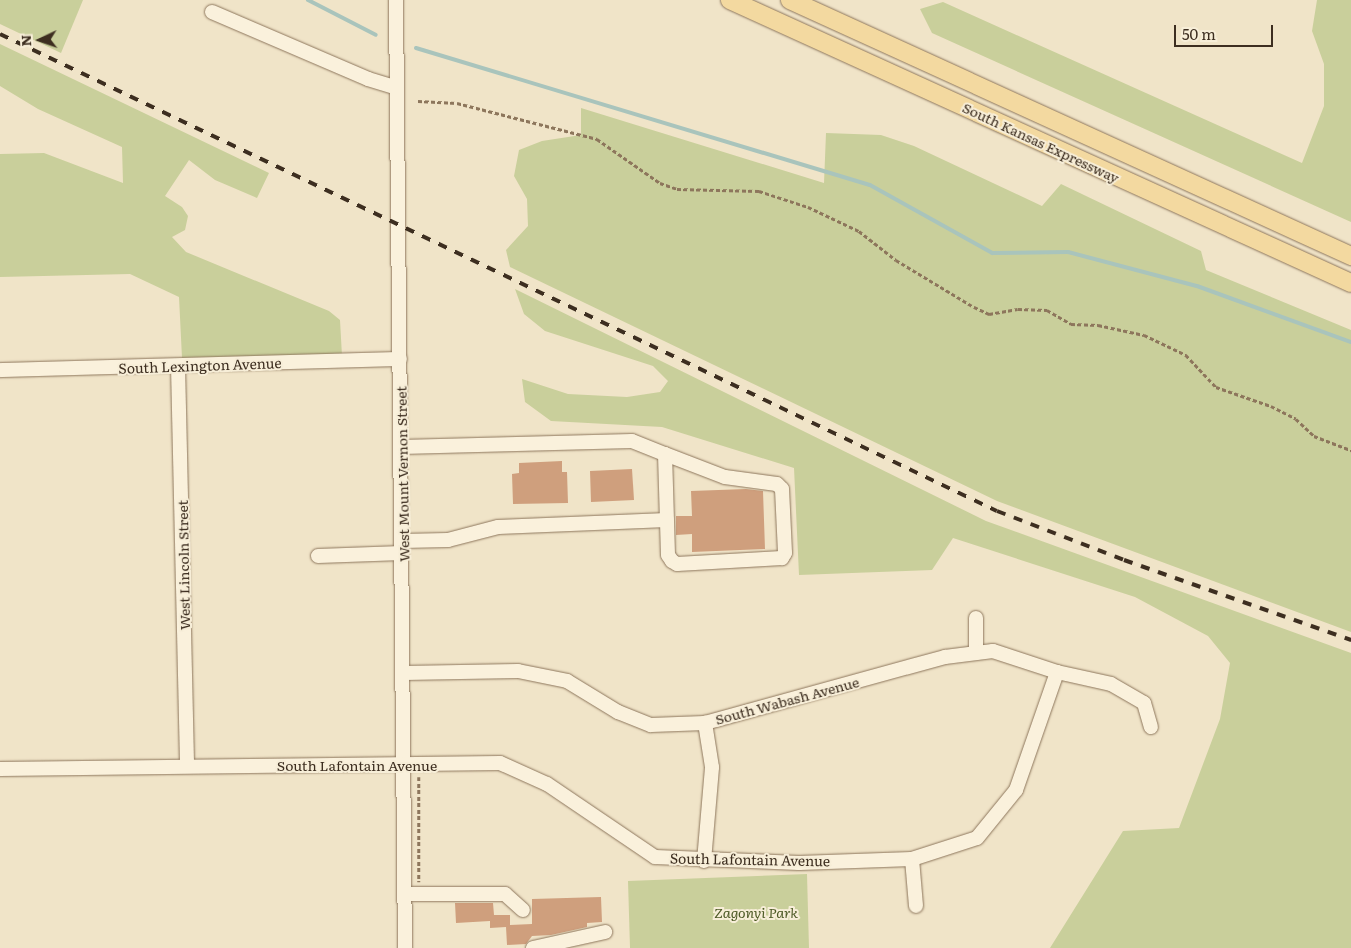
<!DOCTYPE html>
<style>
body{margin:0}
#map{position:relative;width:1351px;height:948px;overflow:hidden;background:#f0e4c8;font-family:Literata,serif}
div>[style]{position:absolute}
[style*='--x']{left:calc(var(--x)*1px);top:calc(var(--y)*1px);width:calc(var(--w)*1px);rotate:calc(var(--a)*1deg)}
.green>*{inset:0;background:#c9cf9b}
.stream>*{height:4px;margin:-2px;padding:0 2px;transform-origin:2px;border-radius:2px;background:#a9c4bc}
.building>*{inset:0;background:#cf9f7d}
.path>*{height:2.5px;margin-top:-1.25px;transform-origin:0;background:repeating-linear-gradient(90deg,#8d765c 0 4px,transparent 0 6.5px)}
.roads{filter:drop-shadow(0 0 1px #8d765c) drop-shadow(0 0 1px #8d765c)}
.minor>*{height:14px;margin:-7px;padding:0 7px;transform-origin:7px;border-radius:7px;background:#faf1dc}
.major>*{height:18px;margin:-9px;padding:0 9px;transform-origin:9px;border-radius:9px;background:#f3d9a0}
.rail>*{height:4px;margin-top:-2px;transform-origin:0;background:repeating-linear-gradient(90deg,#3d2e20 0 9px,transparent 0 18px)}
span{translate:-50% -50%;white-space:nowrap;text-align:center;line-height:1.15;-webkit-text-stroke:4px #f7eed8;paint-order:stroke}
.street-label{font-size:14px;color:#3d2e20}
.park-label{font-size:14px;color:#4d5a26;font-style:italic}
.north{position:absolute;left:15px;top:15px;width:50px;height:50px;-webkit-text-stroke:4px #f7eed8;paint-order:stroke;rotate:267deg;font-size:14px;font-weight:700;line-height:20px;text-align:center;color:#3d2e20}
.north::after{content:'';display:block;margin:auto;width:18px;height:22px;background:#3d2e20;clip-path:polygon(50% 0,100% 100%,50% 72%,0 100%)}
.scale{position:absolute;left:1174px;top:25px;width:99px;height:22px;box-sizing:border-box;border:2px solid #3d2e20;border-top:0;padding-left:6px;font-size:15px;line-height:18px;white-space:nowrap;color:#3d2e20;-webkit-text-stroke:4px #f7eed8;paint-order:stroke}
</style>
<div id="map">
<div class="green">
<i style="clip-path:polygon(0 0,83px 0,61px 53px,0 24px)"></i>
<i style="clip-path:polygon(1317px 0,1351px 0,1351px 222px,932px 33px,920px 9px,943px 2px,1302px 163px,1324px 106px,1324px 64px,1312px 31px)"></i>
<i style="clip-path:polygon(0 44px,269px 173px,257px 198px,215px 180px,189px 160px,165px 196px,182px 207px,188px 216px,185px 230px,172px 237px,186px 252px,329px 311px,340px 320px,342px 356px,182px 358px,179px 297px,130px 274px,0 277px,0 154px,44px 153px,123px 183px,122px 147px,38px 109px,0 86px)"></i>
<i style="clip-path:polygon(581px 108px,824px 183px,826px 133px,881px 135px,914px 146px,1042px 206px,1061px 184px,1201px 251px,1206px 270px,1351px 330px,1351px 632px,997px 501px,510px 267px,506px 250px,528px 226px,527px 199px,514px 176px,519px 150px,542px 141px,581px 135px)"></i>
<i style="clip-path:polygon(515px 289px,986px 521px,1351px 653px,1351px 948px,1050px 948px,1123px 831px,1179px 828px,1220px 719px,1230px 663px,1208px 636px,1135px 597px,953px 538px,932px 570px,799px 575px,794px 468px,662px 427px,551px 421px,525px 402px,522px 379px,568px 394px,627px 397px,660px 392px,668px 381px,653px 366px,545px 331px,524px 314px)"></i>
<i style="clip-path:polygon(807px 874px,809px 948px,630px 948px,628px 881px)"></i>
</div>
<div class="stream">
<i style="--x:308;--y:0;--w:76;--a:27.2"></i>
<i style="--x:416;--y:48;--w:474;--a:16.8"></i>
<i style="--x:870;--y:185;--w:140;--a:29.1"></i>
<i style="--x:992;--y:253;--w:76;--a:-0.8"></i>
<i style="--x:1068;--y:252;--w:133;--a:14.8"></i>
<i style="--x:1197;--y:286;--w:164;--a:20"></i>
</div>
<div class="building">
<i style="clip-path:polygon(562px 461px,562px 472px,567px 472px,568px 503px,513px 504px,512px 474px,519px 473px,519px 463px)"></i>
<i style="clip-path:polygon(632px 469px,634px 500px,591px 502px,590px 471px)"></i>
<i style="clip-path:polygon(746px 489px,763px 491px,765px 549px,692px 552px,692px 534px,676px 535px,676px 516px,692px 516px,691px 491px)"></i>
<i style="clip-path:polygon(601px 897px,602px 922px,587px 923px,587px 927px,551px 935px,532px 936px,526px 944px,507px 945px,506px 927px,490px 928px,490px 921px,456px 923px,455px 903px,493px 903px,494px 915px,510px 915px,510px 925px,532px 924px,532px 899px)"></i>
</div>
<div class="path">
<i style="--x:418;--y:101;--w:39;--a:3"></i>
<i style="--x:457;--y:103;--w:145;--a:14.4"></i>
<i style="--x:597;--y:139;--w:77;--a:34.9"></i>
<i style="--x:660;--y:183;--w:18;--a:19"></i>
<i style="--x:677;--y:189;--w:82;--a:1.4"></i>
<i style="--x:759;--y:191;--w:52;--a:18.1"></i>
<i style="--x:808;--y:207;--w:56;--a:25.2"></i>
<i style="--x:859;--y:231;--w:47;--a:38.1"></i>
<i style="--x:896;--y:260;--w:91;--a:31.1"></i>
<i style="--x:974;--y:307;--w:17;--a:25"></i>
<i style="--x:989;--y:314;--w:29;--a:-10"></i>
<i style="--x:1018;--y:309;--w:29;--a:2"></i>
<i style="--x:1047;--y:310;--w:28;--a:30"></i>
<i style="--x:1071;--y:324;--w:27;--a:2"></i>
<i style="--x:1098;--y:325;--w:47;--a:12.3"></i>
<i style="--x:1144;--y:335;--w:47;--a:25.5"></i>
<i style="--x:1186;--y:355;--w:44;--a:46.8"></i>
<i style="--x:1216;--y:387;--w:58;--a:19.1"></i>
<i style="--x:1271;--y:406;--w:28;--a:27"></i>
<i style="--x:1296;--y:419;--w:25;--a:43"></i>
<i style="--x:1314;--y:436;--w:40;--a:21"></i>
<i style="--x:419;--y:777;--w:105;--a:90"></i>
</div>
<div class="roads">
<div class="minor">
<i style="--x:396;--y:0;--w:948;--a:89.46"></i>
<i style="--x:212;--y:12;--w:170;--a:23.2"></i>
<i style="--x:368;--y:79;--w:30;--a:17"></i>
<i style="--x:178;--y:366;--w:398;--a:88.7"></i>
<i style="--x:0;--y:370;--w:400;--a:-1.6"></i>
<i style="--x:401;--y:447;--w:231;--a:-1.5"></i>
<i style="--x:632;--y:441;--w:35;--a:22"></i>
<i style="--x:665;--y:454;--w:64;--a:21"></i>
<i style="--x:725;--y:477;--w:52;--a:7.7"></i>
<i style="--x:777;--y:484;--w:7;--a:45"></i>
<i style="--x:782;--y:489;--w:64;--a:87.3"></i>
<i style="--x:785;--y:553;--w:6;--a:121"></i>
<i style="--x:782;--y:558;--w:105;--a:176.7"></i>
<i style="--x:677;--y:564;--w:6;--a:-149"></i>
<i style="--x:672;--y:561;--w:7;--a:-124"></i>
<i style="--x:668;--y:555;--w:101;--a:-91.7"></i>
<i style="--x:402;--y:541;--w:46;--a:-1.2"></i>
<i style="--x:448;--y:540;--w:52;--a:-14.6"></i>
<i style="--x:498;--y:527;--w:169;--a:-2.4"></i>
<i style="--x:318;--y:556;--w:84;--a:-2"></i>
<i style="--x:976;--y:618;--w:35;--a:90"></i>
<i style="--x:404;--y:673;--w:114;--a:-1"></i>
<i style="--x:518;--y:671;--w:50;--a:11.5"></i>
<i style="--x:567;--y:681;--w:60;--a:31.3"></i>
<i style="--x:618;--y:712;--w:35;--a:22"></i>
<i style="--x:651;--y:725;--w:54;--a:-2.1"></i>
<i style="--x:705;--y:723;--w:249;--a:-15.4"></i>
<i style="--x:945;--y:657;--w:48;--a:-7.1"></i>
<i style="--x:993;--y:651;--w:67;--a:18.2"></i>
<i style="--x:1057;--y:672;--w:55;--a:12.5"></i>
<i style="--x:1111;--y:684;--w:38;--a:30"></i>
<i style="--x:1144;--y:703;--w:25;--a:74"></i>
<i style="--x:0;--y:769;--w:500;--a:-0.69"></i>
<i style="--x:500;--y:763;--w:51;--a:24.1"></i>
<i style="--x:547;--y:784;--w:130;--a:34.1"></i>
<i style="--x:655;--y:857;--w:144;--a:2.4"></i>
<i style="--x:799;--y:863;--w:113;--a:-2"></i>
<i style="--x:912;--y:859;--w:68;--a:-17.9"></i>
<i style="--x:977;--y:838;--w:62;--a:-50.9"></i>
<i style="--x:1016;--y:790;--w:125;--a:-70.8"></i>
<i style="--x:912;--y:859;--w:47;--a:85.1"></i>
<i style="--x:704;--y:861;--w:94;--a:-85.1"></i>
<i style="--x:712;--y:767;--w:45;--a:-99"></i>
<i style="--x:405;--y:894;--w:100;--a:0"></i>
<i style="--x:505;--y:894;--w:24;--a:42"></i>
<i style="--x:533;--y:948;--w:74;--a:-12.5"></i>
</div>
<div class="major">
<i style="--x:730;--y:0;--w:682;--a:24.5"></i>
<i style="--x:790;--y:0;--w:617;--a:24.53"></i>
</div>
</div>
<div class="rail">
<i style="--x:0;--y:34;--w:1105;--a:25.57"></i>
<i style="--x:997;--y:511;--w:136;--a:21.1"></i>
<i style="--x:1124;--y:560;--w:241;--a:19.4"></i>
</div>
<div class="street-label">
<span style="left:1041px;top:142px;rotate:25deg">South Kansas Expressway</span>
<span style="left:200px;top:365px;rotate:-2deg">South Lexington Avenue</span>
<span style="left:402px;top:474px;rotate:-91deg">West Mount Vernon Street</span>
<span style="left:183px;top:565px;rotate:-91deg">West Lincoln Street</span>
<span style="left:787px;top:700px;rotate:-15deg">South Wabash Avenue</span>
<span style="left:357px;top:765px">South Lafontain Avenue</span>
<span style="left:750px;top:859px;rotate:1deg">South Lafontain Avenue</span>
</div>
<div class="park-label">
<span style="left:756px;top:912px">Zagonyi Park</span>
</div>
<div class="north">N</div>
<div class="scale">50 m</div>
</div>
